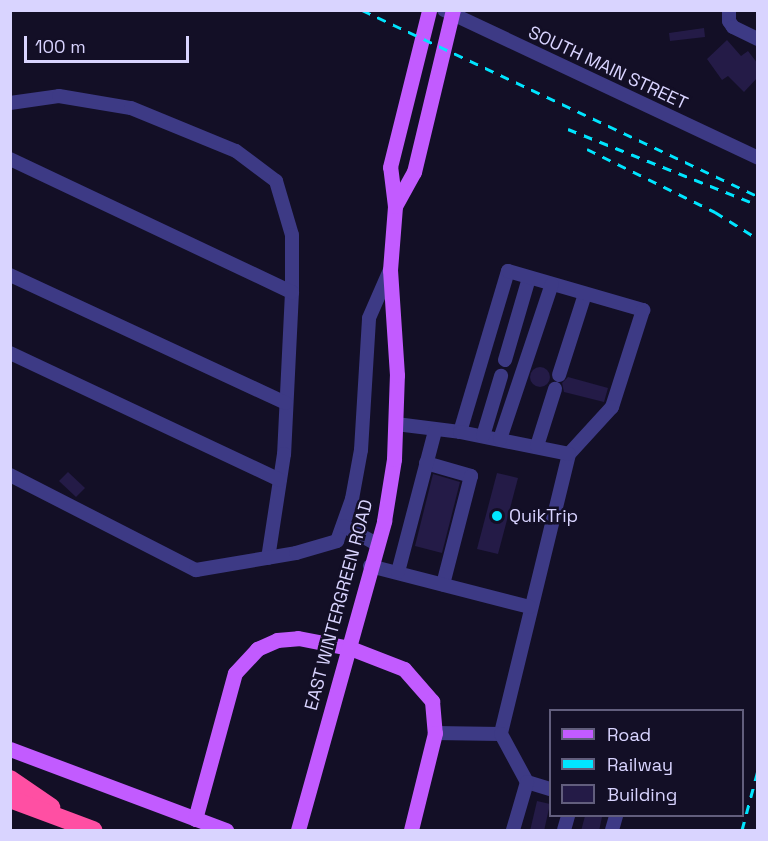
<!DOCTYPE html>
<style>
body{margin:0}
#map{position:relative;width:768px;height:841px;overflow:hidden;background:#130f26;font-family:"Space Grotesk",sans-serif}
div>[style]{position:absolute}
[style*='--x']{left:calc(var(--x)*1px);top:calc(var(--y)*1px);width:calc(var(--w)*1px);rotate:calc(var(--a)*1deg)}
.building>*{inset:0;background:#241b47}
.round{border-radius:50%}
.minor>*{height:14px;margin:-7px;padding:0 7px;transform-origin:7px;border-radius:7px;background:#3d3a85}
.major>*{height:15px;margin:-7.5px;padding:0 7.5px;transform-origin:7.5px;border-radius:7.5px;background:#c25bff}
.highway>*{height:18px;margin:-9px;padding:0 9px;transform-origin:9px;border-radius:9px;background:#ff4fa3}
.rail>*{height:3px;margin-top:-1.5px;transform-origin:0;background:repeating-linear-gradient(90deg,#00e5ff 0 9px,transparent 0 17px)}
.dots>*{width:16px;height:16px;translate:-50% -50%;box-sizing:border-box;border:3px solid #130f26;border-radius:50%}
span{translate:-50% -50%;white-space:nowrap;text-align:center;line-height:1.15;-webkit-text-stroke:5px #130f26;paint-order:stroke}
.street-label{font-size:18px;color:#d9d4ff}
.poi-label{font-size:18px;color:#d9d4ff}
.left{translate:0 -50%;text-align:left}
.frame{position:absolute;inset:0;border:12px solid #d9d4ff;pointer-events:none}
.legend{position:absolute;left:549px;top:709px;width:195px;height:108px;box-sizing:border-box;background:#130f26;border:2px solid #625e7d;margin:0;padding:8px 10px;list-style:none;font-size:18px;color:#d9d4ff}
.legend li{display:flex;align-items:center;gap:12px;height:30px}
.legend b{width:30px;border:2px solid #625e7d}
.scale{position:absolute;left:24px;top:36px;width:165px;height:27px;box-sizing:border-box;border:3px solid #d9d4ff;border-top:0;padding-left:8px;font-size:18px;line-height:21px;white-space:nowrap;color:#d9d4ff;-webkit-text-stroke:4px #130f26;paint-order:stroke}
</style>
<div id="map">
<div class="building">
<i style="clip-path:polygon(704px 28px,705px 37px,670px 41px,669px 33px)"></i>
<i style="clip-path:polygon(727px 40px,741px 56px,748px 51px,758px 64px,758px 77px,744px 92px,728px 76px,722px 80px,707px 59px)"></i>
<i class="round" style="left:530px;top:367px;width:20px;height:20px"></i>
<i style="clip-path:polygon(568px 377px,608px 388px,604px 402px,564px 392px,562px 383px)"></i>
<i style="clip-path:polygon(68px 472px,85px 488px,76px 497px,59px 481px)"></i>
<i style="clip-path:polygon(497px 473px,518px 478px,498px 554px,477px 549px)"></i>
<i style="clip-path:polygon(433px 474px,460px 482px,442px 553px,415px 546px)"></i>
<i style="clip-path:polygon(537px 801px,550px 804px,544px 831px,530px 831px)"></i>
<i style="clip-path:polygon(585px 816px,602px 817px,599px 831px,581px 831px)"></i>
</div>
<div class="minor">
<i style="--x:444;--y:10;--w:347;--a:25.2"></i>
<i style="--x:729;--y:10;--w:11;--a:90"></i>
<i style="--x:729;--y:21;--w:7;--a:56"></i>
<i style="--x:733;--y:27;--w:28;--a:26"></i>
<i style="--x:10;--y:103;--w:49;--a:-8.1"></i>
<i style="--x:59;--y:96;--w:73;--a:9.5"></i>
<i style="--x:131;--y:108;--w:113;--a:22.3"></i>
<i style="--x:236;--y:151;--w:50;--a:36.9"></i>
<i style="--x:276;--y:181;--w:56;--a:73.5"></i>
<i style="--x:292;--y:235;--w:57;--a:90"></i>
<i style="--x:292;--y:292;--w:162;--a:92.8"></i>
<i style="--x:284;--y:454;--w:105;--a:98.7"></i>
<i style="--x:10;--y:159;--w:312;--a:25.3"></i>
<i style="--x:10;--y:275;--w:304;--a:24.9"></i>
<i style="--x:10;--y:353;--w:298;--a:25.2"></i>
<i style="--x:505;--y:360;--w:85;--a:-73.7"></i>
<i style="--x:559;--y:375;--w:85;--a:-72.2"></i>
<i style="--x:396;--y:424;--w:64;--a:7.1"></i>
<i style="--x:460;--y:432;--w:168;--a:-73.4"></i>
<i style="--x:508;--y:271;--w:141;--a:16.1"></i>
<i style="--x:643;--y:310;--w:102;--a:107.7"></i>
<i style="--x:612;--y:407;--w:64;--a:132.5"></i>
<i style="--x:569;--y:454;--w:288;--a:103.7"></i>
<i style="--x:501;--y:734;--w:66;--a:-179.1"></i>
<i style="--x:460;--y:432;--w:111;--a:11.4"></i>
<i style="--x:483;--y:436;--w:63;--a:-73.3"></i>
<i style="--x:500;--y:439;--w:163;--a:-71.5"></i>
<i style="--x:537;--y:446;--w:60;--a:-72.5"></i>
<i style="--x:426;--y:463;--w:47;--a:16.1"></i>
<i style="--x:471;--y:476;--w:112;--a:104.5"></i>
<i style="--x:10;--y:475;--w:209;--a:27.1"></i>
<i style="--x:196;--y:570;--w:101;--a:-9.6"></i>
<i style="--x:296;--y:553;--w:43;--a:-16.3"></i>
<i style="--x:337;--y:541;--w:45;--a:-70.3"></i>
<i style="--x:352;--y:499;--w:50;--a:-79.6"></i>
<i style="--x:361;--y:450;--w:132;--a:-86.5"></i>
<i style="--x:369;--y:318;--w:52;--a:-66.4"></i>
<i style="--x:344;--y:526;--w:38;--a:29"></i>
<i style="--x:370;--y:566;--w:165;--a:14.4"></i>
<i style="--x:398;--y:572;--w:146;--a:-75.3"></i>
<i style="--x:501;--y:734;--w:55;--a:61.6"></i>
<i style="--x:527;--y:782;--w:24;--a:17"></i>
<i style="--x:513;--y:830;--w:50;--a:-73.7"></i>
<i style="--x:564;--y:830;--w:15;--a:-74"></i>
<i style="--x:612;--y:830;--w:15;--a:-74"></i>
</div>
<div class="major">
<i style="--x:395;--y:206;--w:39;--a:-61"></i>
<i style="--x:414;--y:172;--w:167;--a:-76.5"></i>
<i style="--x:10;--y:749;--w:231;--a:20.6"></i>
<i style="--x:195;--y:819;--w:151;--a:-74.7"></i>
<i style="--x:235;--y:673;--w:33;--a:-47"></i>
<i style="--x:257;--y:649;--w:22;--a:-24"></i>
<i style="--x:277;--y:640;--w:21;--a:-5"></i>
<i style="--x:298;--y:638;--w:53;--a:10.9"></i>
<i style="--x:350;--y:648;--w:58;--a:21.3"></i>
<i style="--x:404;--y:669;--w:43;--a:48.8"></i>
<i style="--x:432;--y:701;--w:32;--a:85"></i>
<i style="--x:435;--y:733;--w:100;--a:103.9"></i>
<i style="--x:298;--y:830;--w:321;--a:-74.4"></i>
<i style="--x:384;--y:521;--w:63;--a:-80.8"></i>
<i style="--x:394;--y:459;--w:84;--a:-88"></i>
<i style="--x:397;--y:375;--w:105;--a:-93.8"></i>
<i style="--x:390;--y:270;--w:64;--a:-85.5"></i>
<i style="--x:395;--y:206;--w:39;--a:-97"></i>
<i style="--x:390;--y:167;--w:162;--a:-76"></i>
</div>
<div class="highway">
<i style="--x:10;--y:779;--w:50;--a:34.3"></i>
<i style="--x:10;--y:799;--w:89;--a:20.5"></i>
</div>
<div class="rail">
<i style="--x:362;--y:10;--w:438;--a:25.2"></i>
<i style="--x:568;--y:129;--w:205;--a:21.8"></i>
<i style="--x:587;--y:149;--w:143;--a:26.2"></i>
<i style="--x:715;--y:212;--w:51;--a:32.1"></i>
<i style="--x:742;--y:830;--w:62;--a:-75.1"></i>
</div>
<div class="dots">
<i style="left:497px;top:516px;background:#00e5ff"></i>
</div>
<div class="street-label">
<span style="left:608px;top:68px;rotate:25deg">SOUTH MAIN STREET</span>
<span style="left:339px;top:605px;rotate:-75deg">EAST WINTERGREEN ROAD</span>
</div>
<div class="poi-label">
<span class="left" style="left:509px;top:516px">QuikTrip</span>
</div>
<div class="frame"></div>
<ul class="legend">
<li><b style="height:8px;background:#c25bff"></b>Road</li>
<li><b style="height:8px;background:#00e5ff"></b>Railway</li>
<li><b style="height:16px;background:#241b47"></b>Building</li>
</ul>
<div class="scale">100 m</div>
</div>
